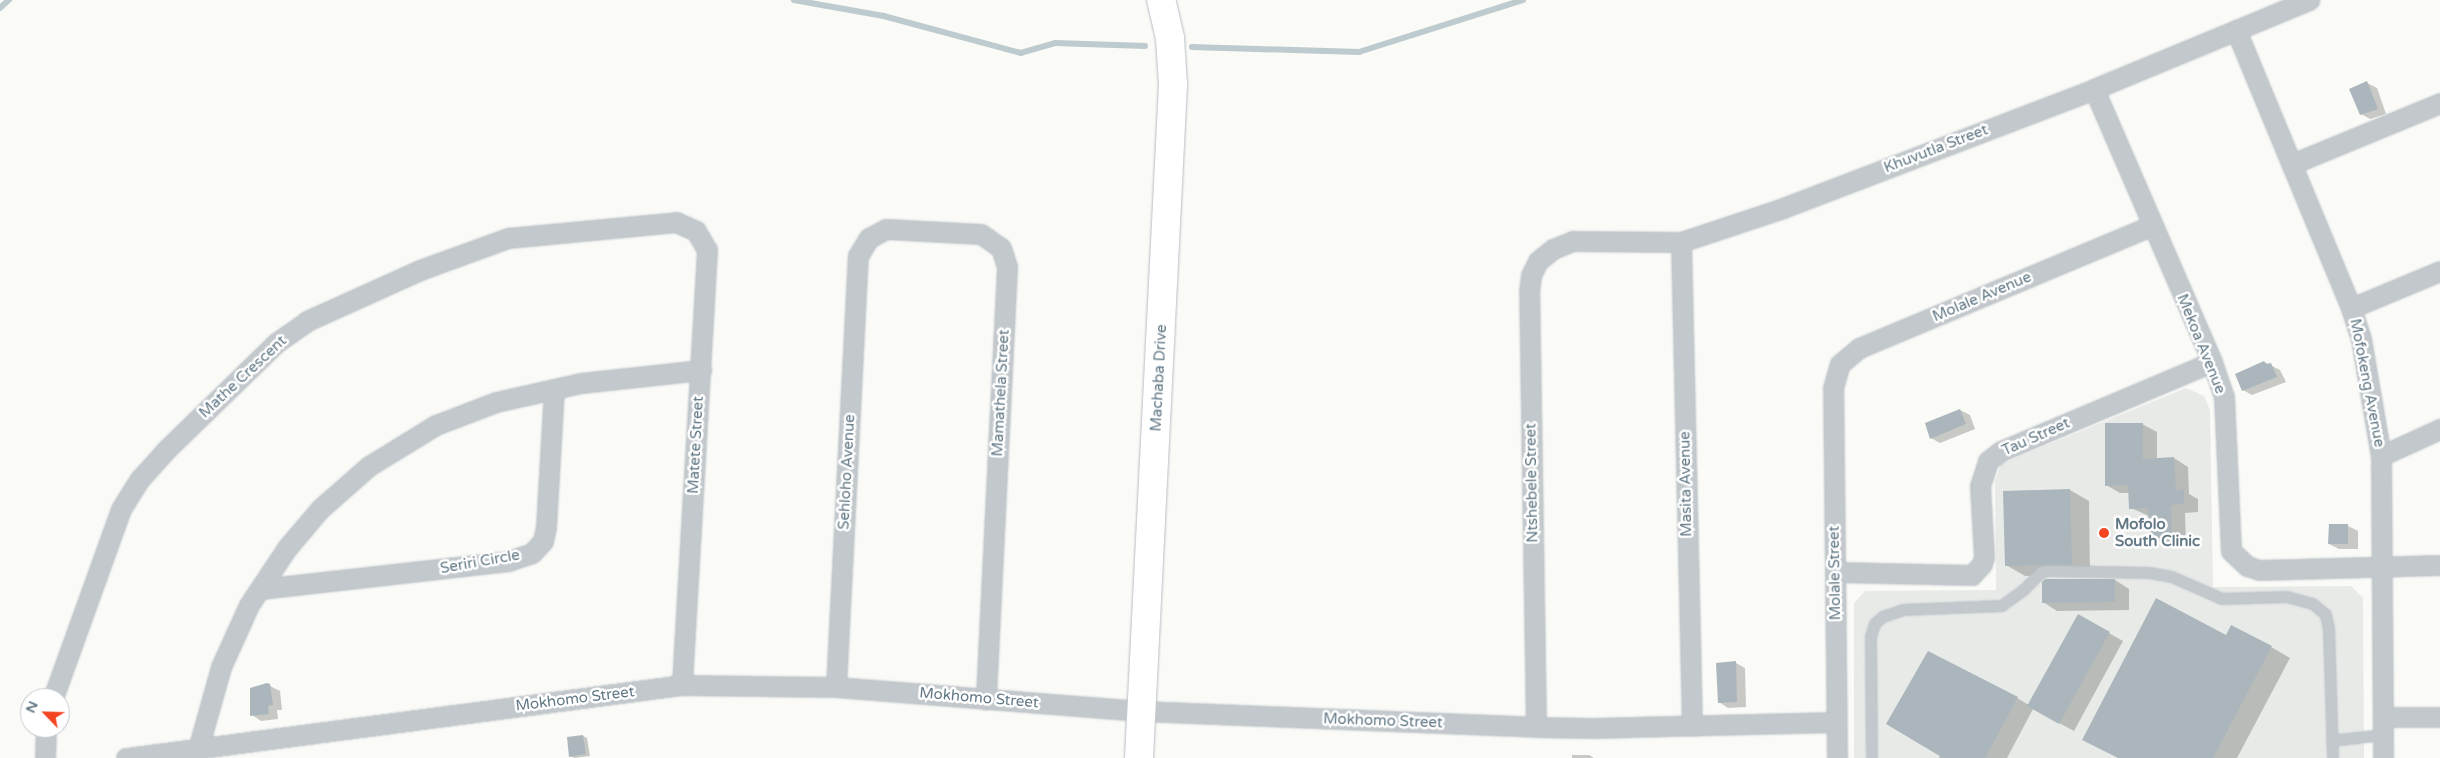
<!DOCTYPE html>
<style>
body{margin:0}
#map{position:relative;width:2440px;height:758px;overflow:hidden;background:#fafaf7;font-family:"Varela Round",sans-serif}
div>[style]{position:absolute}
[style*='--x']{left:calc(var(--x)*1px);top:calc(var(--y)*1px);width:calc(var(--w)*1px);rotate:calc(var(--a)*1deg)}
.built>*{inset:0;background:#e8eae8}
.shadow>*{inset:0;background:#0003}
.stream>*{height:5.5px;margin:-2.75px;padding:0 2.75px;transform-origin:2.75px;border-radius:2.75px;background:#bdcace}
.building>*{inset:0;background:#abb6bc}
.roads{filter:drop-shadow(0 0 1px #b7bec3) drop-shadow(0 0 1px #b7bec3)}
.lane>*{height:10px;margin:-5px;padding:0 5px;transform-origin:5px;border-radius:5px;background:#c2c8cc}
.street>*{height:19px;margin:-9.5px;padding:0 9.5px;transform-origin:9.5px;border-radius:9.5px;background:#c2c8cc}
.secondary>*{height:28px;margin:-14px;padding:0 14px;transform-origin:14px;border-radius:14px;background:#fff}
.dots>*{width:14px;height:14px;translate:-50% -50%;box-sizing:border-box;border:2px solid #fff;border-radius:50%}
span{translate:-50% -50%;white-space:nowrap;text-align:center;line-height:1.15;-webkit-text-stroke:5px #fff;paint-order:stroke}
.street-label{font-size:15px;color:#627885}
.poi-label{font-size:15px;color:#627885;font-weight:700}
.left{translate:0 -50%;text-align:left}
.north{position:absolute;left:20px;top:688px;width:50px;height:50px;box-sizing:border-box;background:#fff;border:1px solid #c0c9ce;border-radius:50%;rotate:294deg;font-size:14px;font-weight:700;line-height:20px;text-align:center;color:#627885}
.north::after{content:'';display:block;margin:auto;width:18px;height:22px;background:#f24520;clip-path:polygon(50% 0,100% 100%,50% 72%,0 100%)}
</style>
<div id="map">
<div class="built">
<i style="clip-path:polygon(2186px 388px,2204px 396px,2210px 410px,2213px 587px,2351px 586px,2363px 598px,2364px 758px,1854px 758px,1854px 603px,1865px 591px,1996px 590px,1995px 481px,2001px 464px)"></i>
</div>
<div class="shadow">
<i style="clip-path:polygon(2367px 83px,2377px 88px,2386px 114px,2370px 119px,2361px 114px)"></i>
<i style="clip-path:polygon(2264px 362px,2280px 370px,2286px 382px,2252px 395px,2243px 390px)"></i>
<i style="clip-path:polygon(1960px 410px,1970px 415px,1975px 429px,1940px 443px,1931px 438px)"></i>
<i style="clip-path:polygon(2142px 424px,2157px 432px,2157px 459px,2174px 458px,2188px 467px,2189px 494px,2198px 499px,2198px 512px,2185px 513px,2186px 544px,2165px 545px,2150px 537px,2149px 516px,2131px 508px,2130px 493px,2120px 493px,2106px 485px)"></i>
<i style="clip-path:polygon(2070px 490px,2089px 501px,2090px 575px,2025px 576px,2006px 565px)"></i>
<i style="clip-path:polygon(2330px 525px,2348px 526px,2358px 531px,2358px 549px,2339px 549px,2329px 544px)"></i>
<i style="clip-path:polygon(2115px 580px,2129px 589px,2129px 610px,2057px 611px,2043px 602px)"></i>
<i style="clip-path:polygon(2078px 616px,2123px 641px,2074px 731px,2033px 709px,2007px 758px,1938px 758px,2017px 698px,2029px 705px)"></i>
<i style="clip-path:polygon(2226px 637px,2271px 647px,2290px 658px,2237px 758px,2118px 758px)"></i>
<i style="clip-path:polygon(1736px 663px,1745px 668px,1746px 707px,1728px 708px,1719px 702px)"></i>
<i style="clip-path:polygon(270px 686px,280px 691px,282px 710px,277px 710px,278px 719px,261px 721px,252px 715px)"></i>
<i style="clip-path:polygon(583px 736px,587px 738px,590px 756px,574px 758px,570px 756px)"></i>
<i style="clip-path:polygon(1572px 755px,1589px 755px,1594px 758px,1572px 758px)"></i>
</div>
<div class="stream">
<i style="--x:794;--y:0;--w:91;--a:10.1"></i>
<i style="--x:884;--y:16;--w:142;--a:15.1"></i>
<i style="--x:1021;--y:53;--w:35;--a:-16"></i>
<i style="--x:1055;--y:43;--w:90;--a:1.9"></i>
<i style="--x:0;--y:8;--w:12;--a:-42"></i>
<i style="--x:1192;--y:47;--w:167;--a:1.7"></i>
<i style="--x:1359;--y:52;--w:172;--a:-17.6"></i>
</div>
<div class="building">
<i style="clip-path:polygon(2367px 81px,2378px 109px,2360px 115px,2349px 89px)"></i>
<i style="clip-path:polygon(2264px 361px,2266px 364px,2271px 363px,2277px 377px,2242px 391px,2235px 374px)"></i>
<i style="clip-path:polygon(1960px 409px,1966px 424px,1930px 439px,1925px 423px)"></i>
<i style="clip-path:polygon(2105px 423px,2143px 423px,2143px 459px,2174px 457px,2176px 491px,2184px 489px,2184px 504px,2171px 505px,2172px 536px,2149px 537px,2148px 508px,2129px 509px,2128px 485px,2105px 486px)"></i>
<i style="clip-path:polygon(2070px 489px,2072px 565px,2005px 566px,2003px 491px)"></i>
<i style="clip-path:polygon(2329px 524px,2348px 524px,2348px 544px,2328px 544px)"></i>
<i style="clip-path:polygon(2045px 579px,2115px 579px,2115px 602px,2042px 603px,2042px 582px)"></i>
<i style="clip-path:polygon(2156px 598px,2226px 635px,2231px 625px,2272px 646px,2213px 758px,2118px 758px,2082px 740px)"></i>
<i style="clip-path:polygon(2078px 614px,2110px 632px,2059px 724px,2027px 706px)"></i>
<i style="clip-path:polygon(1928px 651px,2018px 697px,1985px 758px,1943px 758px,1886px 724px)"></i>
<i style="clip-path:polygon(1736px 661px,1737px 702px,1718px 703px,1716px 663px)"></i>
<i style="clip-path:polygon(267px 683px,270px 684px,273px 705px,268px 706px,269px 714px,250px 716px,250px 688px)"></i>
<i style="clip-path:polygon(583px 735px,586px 754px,569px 757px,567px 737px)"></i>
</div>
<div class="roads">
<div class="lane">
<i style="--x:2332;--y:741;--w:51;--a:-6.7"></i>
<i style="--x:1872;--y:758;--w:121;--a:-90.5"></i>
<i style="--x:1871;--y:637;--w:14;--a:-73"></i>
<i style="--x:1875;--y:624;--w:11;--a:-41"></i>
<i style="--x:1883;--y:617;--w:21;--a:-19"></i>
<i style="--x:1903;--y:610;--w:99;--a:-2.3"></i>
<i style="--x:2002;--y:606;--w:27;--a:-36"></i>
<i style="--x:2024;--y:590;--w:25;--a:-45"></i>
<i style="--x:2042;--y:572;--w:8;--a:-7"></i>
<i style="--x:2050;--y:571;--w:100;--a:1.1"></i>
<i style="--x:2150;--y:573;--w:22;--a:10"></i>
<i style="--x:2172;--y:577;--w:55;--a:23.7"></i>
<i style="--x:2222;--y:599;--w:65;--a:-1.8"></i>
<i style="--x:2287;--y:597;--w:27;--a:15"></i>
<i style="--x:2313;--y:604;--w:17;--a:40"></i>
<i style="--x:2326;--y:615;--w:14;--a:78"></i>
<i style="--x:2329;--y:629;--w:129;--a:88.2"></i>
</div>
<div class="street">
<i style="--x:2236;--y:30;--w:301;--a:67.5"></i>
<i style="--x:2351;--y:308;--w:33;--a:72"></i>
<i style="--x:2361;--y:339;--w:119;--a:80.3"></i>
<i style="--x:2381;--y:456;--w:302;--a:89.6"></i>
<i style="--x:2094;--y:89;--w:297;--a:66.6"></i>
<i style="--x:2212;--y:362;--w:37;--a:71"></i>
<i style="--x:2224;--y:397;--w:154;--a:87.4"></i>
<i style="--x:2231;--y:551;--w:22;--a:43"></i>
<i style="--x:2247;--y:566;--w:13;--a:18"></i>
<i style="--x:2259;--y:570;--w:181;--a:-1.6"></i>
<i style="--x:2292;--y:164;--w:160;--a:-22.4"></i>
<i style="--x:1681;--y:242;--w:484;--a:88.7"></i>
<i style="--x:2351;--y:308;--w:96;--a:-22.6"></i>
<i style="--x:2381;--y:456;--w:65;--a:-24.6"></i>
<i style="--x:1835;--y:572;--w:137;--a:1.3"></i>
<i style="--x:1972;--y:575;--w:15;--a:-48"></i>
<i style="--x:1982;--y:564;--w:7;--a:-74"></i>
<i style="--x:1984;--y:557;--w:71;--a:-93.2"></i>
<i style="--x:1980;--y:486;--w:26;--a:-72"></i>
<i style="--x:1988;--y:461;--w:16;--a:-38"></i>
<i style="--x:2001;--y:451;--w:229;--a:-22.9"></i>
<i style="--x:260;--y:589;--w:250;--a:-6.4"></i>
<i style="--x:508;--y:561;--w:25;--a:-18"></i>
<i style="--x:532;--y:553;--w:16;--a:-47"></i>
<i style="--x:543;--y:541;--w:14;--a:-78"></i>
<i style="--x:546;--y:527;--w:138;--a:-86.7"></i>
<i style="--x:836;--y:687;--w:432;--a:-87.1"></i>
<i style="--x:858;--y:256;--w:21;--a:-59"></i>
<i style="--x:869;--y:238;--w:19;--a:-28"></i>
<i style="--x:886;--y:229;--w:95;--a:3"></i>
<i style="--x:981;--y:234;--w:24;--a:35"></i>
<i style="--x:1001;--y:248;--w:20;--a:72"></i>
<i style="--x:1007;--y:267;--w:433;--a:92.8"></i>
<i style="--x:53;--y:698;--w:201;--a:-70.2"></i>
<i style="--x:121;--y:509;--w:36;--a:-58"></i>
<i style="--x:140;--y:479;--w:38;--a:-48"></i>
<i style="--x:165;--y:451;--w:155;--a:-44.2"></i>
<i style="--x:276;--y:343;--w:38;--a:-35"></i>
<i style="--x:307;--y:321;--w:124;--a:-24.3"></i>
<i style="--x:420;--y:270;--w:94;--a:-20"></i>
<i style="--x:508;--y:238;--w:169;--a:-5.4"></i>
<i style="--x:676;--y:222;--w:22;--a:24"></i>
<i style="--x:696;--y:231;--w:22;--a:60"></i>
<i style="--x:707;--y:250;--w:436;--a:93.3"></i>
<i style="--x:2383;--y:717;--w:57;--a:0"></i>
<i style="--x:1536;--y:727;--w:435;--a:-90.9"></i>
<i style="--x:1529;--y:292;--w:17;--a:-83"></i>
<i style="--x:1531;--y:275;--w:16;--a:-63"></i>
<i style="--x:1538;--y:261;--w:19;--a:-39"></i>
<i style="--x:1553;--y:249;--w:22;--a:-22"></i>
<i style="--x:1573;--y:241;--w:108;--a:0.5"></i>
<i style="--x:1681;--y:242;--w:108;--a:-18.4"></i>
<i style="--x:1783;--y:208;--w:333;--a:-20.9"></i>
<i style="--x:2094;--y:89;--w:233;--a:-22.5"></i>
<i style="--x:198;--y:749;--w:85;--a:-74.3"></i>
<i style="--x:221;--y:667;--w:68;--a:-65.7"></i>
<i style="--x:249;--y:605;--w:69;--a:-56.3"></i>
<i style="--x:287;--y:548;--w:51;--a:-49.8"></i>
<i style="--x:320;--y:509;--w:65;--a:-41.3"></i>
<i style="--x:369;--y:466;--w:79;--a:-31.5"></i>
<i style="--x:436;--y:425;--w:64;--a:-21"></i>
<i style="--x:496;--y:402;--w:87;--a:-12.6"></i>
<i style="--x:581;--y:383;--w:121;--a:-6.2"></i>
<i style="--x:45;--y:758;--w:30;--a:-88"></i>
<i style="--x:126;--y:758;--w:561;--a:-7.48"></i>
<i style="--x:682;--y:685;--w:154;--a:0.7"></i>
<i style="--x:836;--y:687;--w:306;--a:4.5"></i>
<i style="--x:1141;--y:711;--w:395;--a:2.3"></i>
<i style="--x:1536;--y:727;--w:57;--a:1"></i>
<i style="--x:1593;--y:728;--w:243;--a:-1.4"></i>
<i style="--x:1837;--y:758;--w:370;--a:-90.6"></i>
<i style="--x:1833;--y:388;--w:25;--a:-74"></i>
<i style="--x:1840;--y:364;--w:25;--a:-40"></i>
<i style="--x:1859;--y:348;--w:316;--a:-22.7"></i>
</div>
<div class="secondary">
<i style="--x:1139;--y:758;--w:674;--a:-87.11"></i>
<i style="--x:1173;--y:85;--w:47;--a:-93.7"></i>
<i style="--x:1170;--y:38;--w:39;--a:-103"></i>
</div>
</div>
<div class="dots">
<i style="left:2104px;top:533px;background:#f24520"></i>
</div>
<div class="street-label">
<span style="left:1936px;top:149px;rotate:-21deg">Khuvutla Street</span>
<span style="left:1982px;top:297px;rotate:-23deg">Molale Avenue</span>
<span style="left:2201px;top:344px;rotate:68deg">Mekoa Avenue</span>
<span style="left:243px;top:377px;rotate:-43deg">Mathe Crescent</span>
<span style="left:1159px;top:378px;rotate:-87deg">Machaba Drive</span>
<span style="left:2367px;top:383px;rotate:79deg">Mofokeng Avenue</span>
<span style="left:1001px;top:393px;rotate:-87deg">Mamathela Street</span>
<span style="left:2036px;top:437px;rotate:-24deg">Tau Street</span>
<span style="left:696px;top:445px;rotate:-87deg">Matete Street</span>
<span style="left:847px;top:472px;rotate:-87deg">Sehloho Avenue</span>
<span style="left:1532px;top:483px;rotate:-91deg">Ntshebele Street</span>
<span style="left:1686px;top:484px;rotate:-91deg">Masita Avenue</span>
<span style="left:480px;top:562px;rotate:-10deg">Seriri Circle</span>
<span style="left:1835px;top:573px;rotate:-91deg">Molale Street</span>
<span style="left:979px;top:698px;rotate:5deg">Mokhomo Street</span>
<span style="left:575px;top:699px;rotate:-7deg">Mokhomo Street</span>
<span style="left:1383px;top:721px;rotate:2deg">Mokhomo Street</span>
</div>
<div class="poi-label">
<span class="left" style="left:2115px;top:533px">Mofolo<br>South Clinic</span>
</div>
<div class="north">N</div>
</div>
